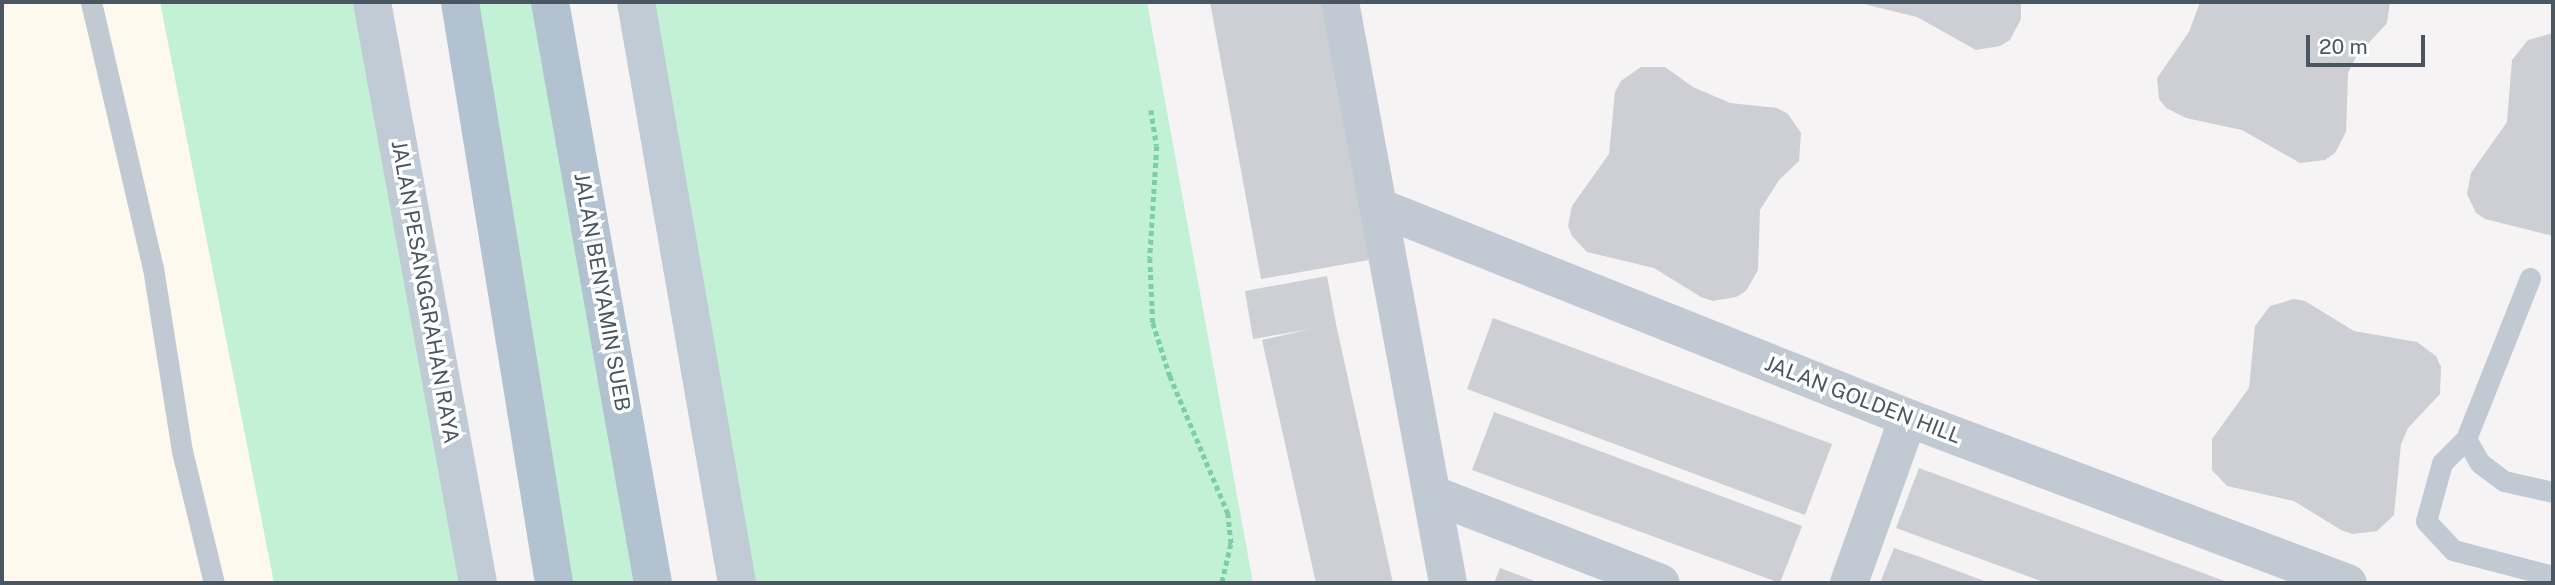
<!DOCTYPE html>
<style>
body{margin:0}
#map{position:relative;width:2555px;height:585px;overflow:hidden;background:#f5f3f3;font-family:"Public Sans",sans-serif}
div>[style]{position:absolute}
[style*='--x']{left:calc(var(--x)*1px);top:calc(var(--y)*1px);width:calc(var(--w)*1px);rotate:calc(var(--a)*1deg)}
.commercial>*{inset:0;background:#fdf9ef}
.green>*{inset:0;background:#c3f1d5}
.building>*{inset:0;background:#cdcfd5}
.path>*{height:4.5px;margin-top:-2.25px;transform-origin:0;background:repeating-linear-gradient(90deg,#7ad0a6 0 5px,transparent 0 8.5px)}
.service>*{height:21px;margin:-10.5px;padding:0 10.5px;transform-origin:10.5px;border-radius:10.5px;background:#c1cad2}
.minor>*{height:38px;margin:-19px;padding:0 19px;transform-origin:19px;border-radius:19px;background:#c1cad2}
.secondary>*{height:38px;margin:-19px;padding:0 19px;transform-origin:19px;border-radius:19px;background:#c1cbd6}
.primary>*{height:38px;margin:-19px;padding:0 19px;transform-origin:19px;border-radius:19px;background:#b3c2d1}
span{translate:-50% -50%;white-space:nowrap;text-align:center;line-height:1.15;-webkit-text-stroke:7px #fff;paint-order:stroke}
.street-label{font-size:21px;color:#4a5661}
.frame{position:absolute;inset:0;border:4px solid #4a5661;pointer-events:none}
.scale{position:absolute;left:2306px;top:35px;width:119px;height:32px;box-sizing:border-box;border:4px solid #4a5661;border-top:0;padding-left:9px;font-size:21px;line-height:24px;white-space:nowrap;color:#4a5661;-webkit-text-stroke:5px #fff;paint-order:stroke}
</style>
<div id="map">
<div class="commercial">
<i style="clip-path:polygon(2px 2px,370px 2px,472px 583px,2px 583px)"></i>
</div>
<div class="green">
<i style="clip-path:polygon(160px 2px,354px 2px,461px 583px,274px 583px)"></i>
<i style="clip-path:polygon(459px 2px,550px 2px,653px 583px,554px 583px)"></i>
<i style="clip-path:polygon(629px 2px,1147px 2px,1253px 583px,731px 583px)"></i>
</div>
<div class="building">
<i style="clip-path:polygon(1210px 2px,1321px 2px,1369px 260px,1261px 279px)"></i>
<i style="clip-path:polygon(1856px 2px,2021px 2px,2021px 19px,2010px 40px,2000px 46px,1976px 50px,1917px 17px)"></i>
<i style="clip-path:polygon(2200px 2px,2390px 2px,2387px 23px,2356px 57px,2348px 73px,2346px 132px,2335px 153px,2325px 160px,2300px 163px,2242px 130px,2186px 118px,2166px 108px,2159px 99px,2157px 78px,2189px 32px)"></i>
<i style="clip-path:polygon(2553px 33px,2553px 236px,2485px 219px,2476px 213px,2467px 194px,2471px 173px,2507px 122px,2512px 60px,2528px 40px)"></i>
<i style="clip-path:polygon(1641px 67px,1665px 67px,1693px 87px,1730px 103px,1777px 108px,1788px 114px,1801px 133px,1799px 161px,1779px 180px,1760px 210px,1758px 270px,1746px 291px,1736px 297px,1713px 301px,1701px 297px,1654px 268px,1587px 252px,1572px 236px,1568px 226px,1572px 206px,1609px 154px,1615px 92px,1621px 81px)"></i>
<i style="clip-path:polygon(1327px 276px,1336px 324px,1393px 583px,1316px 583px,1262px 340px,1310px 329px,1253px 339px,1245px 291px)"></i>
<i style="clip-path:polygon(2294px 299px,2305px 301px,2354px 331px,2417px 342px,2436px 356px,2441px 367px,2440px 394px,2408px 428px,2401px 444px,2394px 515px,2377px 531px,2352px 534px,2341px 530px,2294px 501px,2227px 486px,2212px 470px,2212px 439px,2249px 388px,2255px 326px,2270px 306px)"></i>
<i style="clip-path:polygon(1493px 318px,1832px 444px,1805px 515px,1467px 389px)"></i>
<i style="clip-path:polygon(1494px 412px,1802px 526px,1780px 583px,1472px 470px)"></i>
<i style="clip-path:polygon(1919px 468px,2103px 536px,2230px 583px,2046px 583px,1896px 528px)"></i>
<i style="clip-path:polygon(1894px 548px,1920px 557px,1990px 583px,1880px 583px)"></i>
<i style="clip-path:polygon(1500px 568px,1540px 583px,1494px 583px)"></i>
</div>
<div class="path">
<i style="--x:1151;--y:110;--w:36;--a:81"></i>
<i style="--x:1157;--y:146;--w:112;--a:93.6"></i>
<i style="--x:1150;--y:258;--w:65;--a:87.4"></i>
<i style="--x:1153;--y:323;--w:56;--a:72.2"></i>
<i style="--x:1170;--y:376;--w:149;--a:67.1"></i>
<i style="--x:1228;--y:513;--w:31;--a:84"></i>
<i style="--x:1231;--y:544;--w:40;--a:103"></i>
</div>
<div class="service">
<i style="--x:91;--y:2;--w:273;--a:76.9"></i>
<i style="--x:153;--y:268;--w:185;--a:81"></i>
<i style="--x:182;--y:451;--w:136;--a:76.4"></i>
<i style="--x:2530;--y:278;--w:173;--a:111.7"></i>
<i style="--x:2466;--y:439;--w:34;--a:135"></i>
<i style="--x:2442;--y:463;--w:60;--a:105.4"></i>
<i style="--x:2426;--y:521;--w:40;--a:47"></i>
<i style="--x:2453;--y:550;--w:103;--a:14.6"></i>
<i style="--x:2466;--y:439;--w:28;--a:60"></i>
<i style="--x:2480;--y:463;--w:30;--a:37"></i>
<i style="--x:2504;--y:481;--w:50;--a:12.7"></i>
</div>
<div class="minor">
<i style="--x:1340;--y:2;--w:591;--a:79.47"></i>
<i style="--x:1381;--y:208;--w:567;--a:21.73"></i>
<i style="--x:1908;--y:418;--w:470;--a:20.6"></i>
<i style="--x:1434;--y:495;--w:243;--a:21.2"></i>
<i style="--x:1849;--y:583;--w:175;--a:-70.3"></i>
</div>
<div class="secondary">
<i style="--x:372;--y:2;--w:591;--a:79.66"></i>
<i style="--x:636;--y:2;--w:590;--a:80.14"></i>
</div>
<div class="primary">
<i style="--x:460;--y:2;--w:589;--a:80.81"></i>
<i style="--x:550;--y:2;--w:590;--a:79.95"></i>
</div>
<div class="street-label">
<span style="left:425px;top:292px;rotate:80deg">JALAN PESANGGRAHAN RAYA</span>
<span style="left:602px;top:292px;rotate:80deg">JALAN BENYAMIN SUEB</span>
<span style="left:1863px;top:400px;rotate:21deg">JALAN GOLDEN HILL</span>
</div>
<div class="frame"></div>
<div class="scale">20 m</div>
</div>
